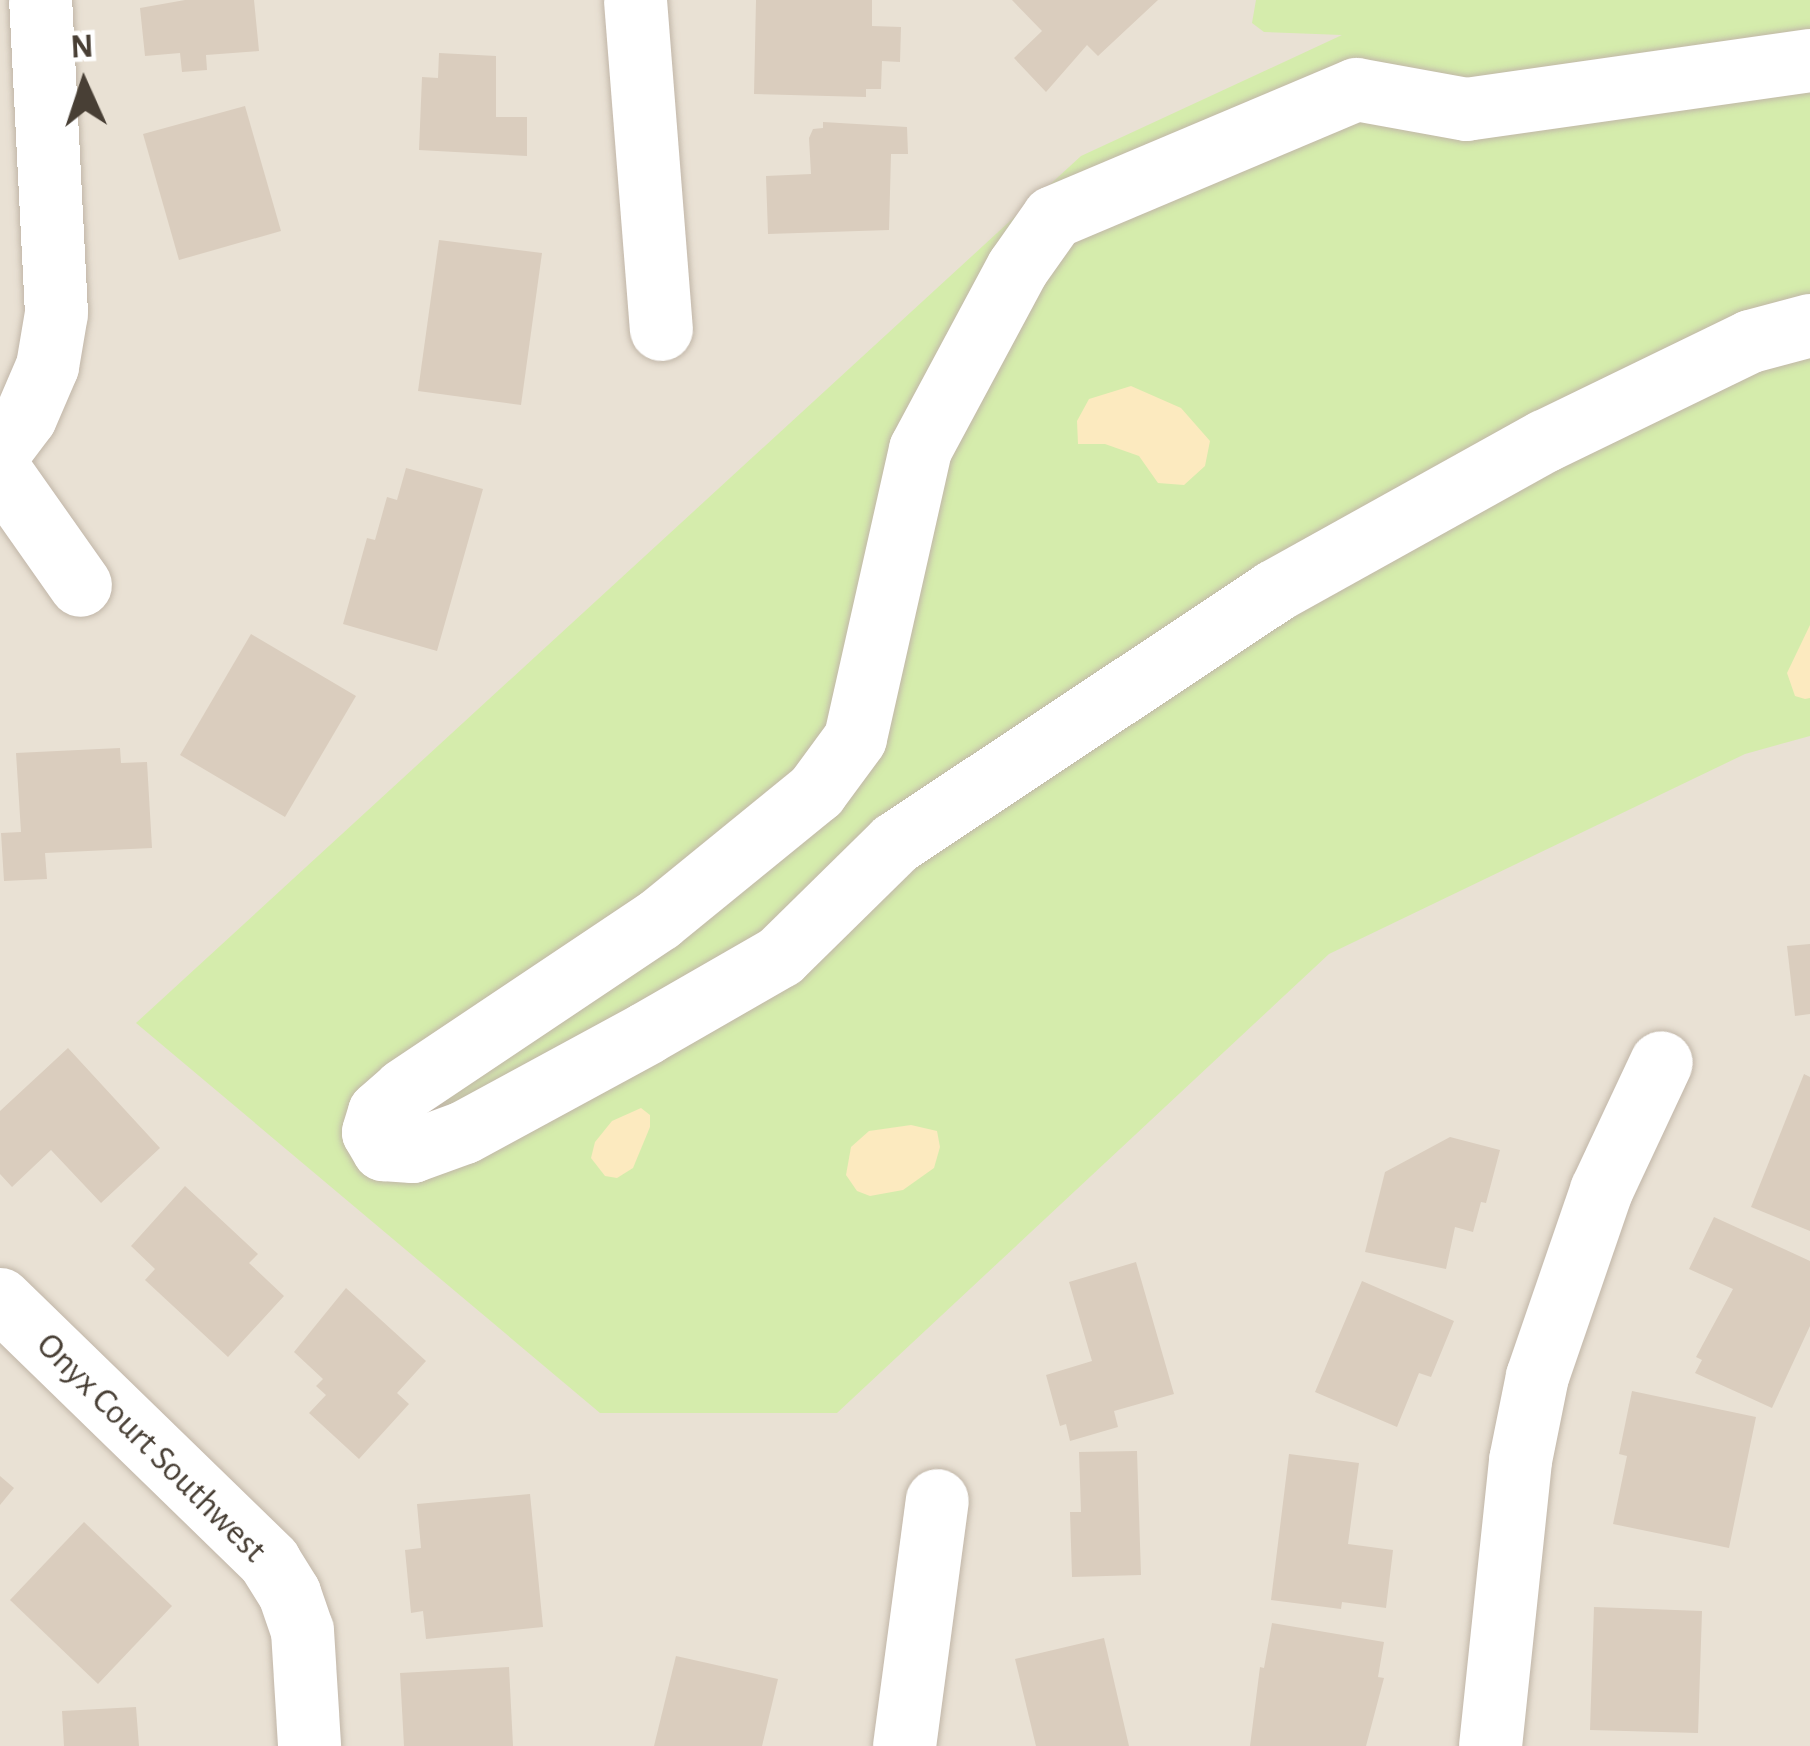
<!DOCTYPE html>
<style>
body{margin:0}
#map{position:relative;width:1810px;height:1746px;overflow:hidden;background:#f5efe7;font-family:"Alegreya Sans",sans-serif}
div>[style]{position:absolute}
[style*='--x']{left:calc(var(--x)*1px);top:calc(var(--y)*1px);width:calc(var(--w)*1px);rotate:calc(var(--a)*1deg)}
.residential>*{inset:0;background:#e9e1d4}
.green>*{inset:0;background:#d5ecac}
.sand>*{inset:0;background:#fceabf}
.building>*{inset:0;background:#dacdbe}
.roads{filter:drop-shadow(0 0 3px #c1b6a8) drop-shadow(0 0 3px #c1b6a8)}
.minor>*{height:63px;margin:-31.5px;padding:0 31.5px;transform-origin:31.5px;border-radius:31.5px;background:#fff}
span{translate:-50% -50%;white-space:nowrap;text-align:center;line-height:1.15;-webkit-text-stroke:9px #fff;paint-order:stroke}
.street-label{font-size:36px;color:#483f35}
.north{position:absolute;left:24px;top:24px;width:120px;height:120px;-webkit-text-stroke:9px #fff;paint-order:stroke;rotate:357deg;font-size:33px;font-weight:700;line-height:48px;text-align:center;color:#483f35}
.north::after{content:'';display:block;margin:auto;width:42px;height:54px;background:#483f35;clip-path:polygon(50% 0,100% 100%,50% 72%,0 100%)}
</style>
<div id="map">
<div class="residential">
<i style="clip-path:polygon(0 0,1810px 0,1810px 1746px,0 1746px)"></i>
</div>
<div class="green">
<i style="clip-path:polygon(1256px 0,1810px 0,1810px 736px,1745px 754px,1329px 954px,837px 1413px,600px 1413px,136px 1023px,1081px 156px,1342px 35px,1264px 32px,1252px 23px)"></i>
</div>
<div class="sand">
<i style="clip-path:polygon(1131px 386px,1181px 408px,1210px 441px,1205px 466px,1184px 485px,1158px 483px,1139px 456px,1105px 444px,1078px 444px,1077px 421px,1089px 399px)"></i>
<i style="clip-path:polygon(1810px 625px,1810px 698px,1805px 699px,1795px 696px,1787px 673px)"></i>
<i style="clip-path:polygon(641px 1108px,650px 1115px,650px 1127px,633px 1168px,617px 1178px,605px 1176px,591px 1158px,595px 1142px,612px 1121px)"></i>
<i style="clip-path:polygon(911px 1125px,937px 1131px,940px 1147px,934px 1168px,903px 1190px,870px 1196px,857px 1191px,846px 1175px,851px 1147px,869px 1131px)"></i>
</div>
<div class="building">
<i style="clip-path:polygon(185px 0,254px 0,259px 51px,206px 55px,207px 70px,182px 72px,180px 53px,145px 56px,140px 8px)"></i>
<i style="clip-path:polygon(756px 0,872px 0,872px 26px,901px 27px,900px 62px,882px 61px,881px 89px,866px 89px,866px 97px,754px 94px)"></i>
<i style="clip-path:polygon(1012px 0,1158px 0,1098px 56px,1087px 45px,1046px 92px,1014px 58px,1042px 31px)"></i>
<i style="clip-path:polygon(439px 53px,496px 56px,496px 117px,527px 117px,527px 156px,419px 150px,422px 77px,438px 78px)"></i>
<i style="clip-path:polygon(245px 106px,281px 231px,179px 260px,143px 134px)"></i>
<i style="clip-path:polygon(823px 122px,907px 127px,908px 154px,891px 154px,889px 230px,768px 234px,766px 176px,811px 174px,809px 138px,813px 129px,823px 128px)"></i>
<i style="clip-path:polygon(439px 240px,542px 253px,521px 405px,418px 391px)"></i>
<i style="clip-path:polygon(406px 468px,483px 489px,437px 651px,343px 624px,367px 538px,375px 540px,387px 497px,397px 500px)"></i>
<i style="clip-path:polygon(251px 634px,356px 696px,285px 817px,180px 755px)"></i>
<i style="clip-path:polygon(120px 748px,121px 763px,147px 762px,152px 848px,45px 853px,47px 879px,4px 881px,1px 833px,21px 832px,16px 753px)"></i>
<i style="clip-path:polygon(1810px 944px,1810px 1014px,1795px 1016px,1787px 946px)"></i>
<i style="clip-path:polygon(68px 1048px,160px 1148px,101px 1203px,51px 1150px,12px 1187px,0 1174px,0 1111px)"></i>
<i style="clip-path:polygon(1804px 1074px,1810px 1077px,1810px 1231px,1751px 1207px)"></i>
<i style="clip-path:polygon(1450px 1137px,1500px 1150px,1486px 1203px,1481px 1202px,1473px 1232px,1455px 1227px,1446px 1269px,1365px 1252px,1385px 1172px)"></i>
<i style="clip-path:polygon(185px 1186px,258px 1254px,249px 1263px,284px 1296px,228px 1357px,145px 1280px,155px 1269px,131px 1246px)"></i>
<i style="clip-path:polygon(1714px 1217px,1810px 1261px,1810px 1326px,1772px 1408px,1695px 1373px,1702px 1360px,1696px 1357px,1733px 1289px,1689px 1269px)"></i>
<i style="clip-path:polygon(1136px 1262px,1174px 1394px,1114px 1411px,1118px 1427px,1070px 1441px,1066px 1424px,1060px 1426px,1046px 1375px,1092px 1361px,1069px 1282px)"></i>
<i style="clip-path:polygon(1362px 1281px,1454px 1321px,1431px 1377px,1419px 1373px,1397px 1427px,1315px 1392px)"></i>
<i style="clip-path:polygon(346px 1288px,426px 1361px,397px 1393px,409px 1404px,359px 1459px,309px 1413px,326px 1395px,316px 1386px,323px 1379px,294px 1352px)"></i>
<i style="clip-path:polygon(1632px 1391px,1756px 1417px,1729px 1548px,1613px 1524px,1627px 1456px,1619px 1454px)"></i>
<i style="clip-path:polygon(1137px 1451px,1141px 1575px,1072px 1577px,1070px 1512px,1081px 1512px,1079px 1452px)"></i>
<i style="clip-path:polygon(1289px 1454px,1359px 1463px,1348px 1544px,1393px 1550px,1386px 1608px,1342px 1602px,1341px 1609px,1271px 1600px)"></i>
<i style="clip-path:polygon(0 1476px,14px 1488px,0 1505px)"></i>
<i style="clip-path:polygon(530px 1494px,543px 1627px,426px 1639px,423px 1611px,411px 1613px,405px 1550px,421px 1548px,417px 1504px)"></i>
<i style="clip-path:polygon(84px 1522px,172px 1606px,98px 1684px,10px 1600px)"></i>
<i style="clip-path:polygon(1594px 1607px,1702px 1611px,1698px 1733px,1590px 1730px)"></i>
<i style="clip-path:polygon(1272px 1623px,1384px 1642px,1378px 1677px,1384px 1678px,1366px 1746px,1250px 1746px,1260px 1667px,1264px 1668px)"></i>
<i style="clip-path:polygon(1104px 1638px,1129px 1746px,1036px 1746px,1015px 1659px)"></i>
<i style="clip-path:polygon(676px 1656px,778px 1679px,762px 1746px,654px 1746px)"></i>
<i style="clip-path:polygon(509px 1667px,513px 1746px,404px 1746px,400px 1673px)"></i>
<i style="clip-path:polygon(136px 1707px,139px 1746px,64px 1746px,62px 1711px)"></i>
</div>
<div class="roads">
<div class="minor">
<i style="--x:635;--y:0;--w:330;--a:85.5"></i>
<i style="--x:1810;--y:60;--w:347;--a:171.9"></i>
<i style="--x:1466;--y:109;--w:112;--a:-169.7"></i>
<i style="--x:1356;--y:89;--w:329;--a:157.1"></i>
<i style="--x:1053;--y:217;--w:62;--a:125.2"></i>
<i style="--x:1017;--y:268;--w:205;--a:118.2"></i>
<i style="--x:920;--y:449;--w:296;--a:102.7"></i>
<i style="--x:855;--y:738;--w:66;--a:126.3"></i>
<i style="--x:816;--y:791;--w:203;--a:140.8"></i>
<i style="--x:659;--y:919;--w:307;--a:146.2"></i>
<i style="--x:404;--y:1090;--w:33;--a:139"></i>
<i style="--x:379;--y:1112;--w:21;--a:107"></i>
<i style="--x:373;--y:1132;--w:20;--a:60"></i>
<i style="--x:383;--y:1149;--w:29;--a:4"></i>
<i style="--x:412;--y:1151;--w:55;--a:-20.1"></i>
<i style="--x:464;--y:1132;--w:207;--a:-28.5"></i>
<i style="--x:646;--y:1033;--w:155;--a:-29.9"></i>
<i style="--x:780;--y:956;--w:161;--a:-44.5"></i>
<i style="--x:895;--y:843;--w:455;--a:-33.6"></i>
<i style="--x:1274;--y:591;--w:309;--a:-29.1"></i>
<i style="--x:1544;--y:441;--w:229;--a:-25.9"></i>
<i style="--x:1750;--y:341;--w:62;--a:-14.9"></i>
<i style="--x:0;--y:450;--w:41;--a:-52.9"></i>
<i style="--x:25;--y:417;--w:56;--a:-66.7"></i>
<i style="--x:47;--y:366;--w:54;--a:-80.4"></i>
<i style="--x:56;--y:313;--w:313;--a:-92.9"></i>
<i style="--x:0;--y:471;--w:139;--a:54.9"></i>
<i style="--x:0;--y:1299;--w:376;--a:44.2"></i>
<i style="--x:269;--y:1561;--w:38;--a:58"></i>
<i style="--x:289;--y:1593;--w:39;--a:71"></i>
<i style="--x:302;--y:1630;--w:116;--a:86.5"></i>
<i style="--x:904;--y:1746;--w:248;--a:-82.4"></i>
<i style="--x:1490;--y:1746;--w:288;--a:-84"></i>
<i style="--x:1520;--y:1460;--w:86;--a:-78.6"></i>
<i style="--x:1537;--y:1376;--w:197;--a:-71"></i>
<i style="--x:1601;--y:1190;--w:141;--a:-64.9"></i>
</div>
</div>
<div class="street-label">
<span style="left:151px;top:1448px;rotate:45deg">Onyx Court Southwest</span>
</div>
<div class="north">N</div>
</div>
